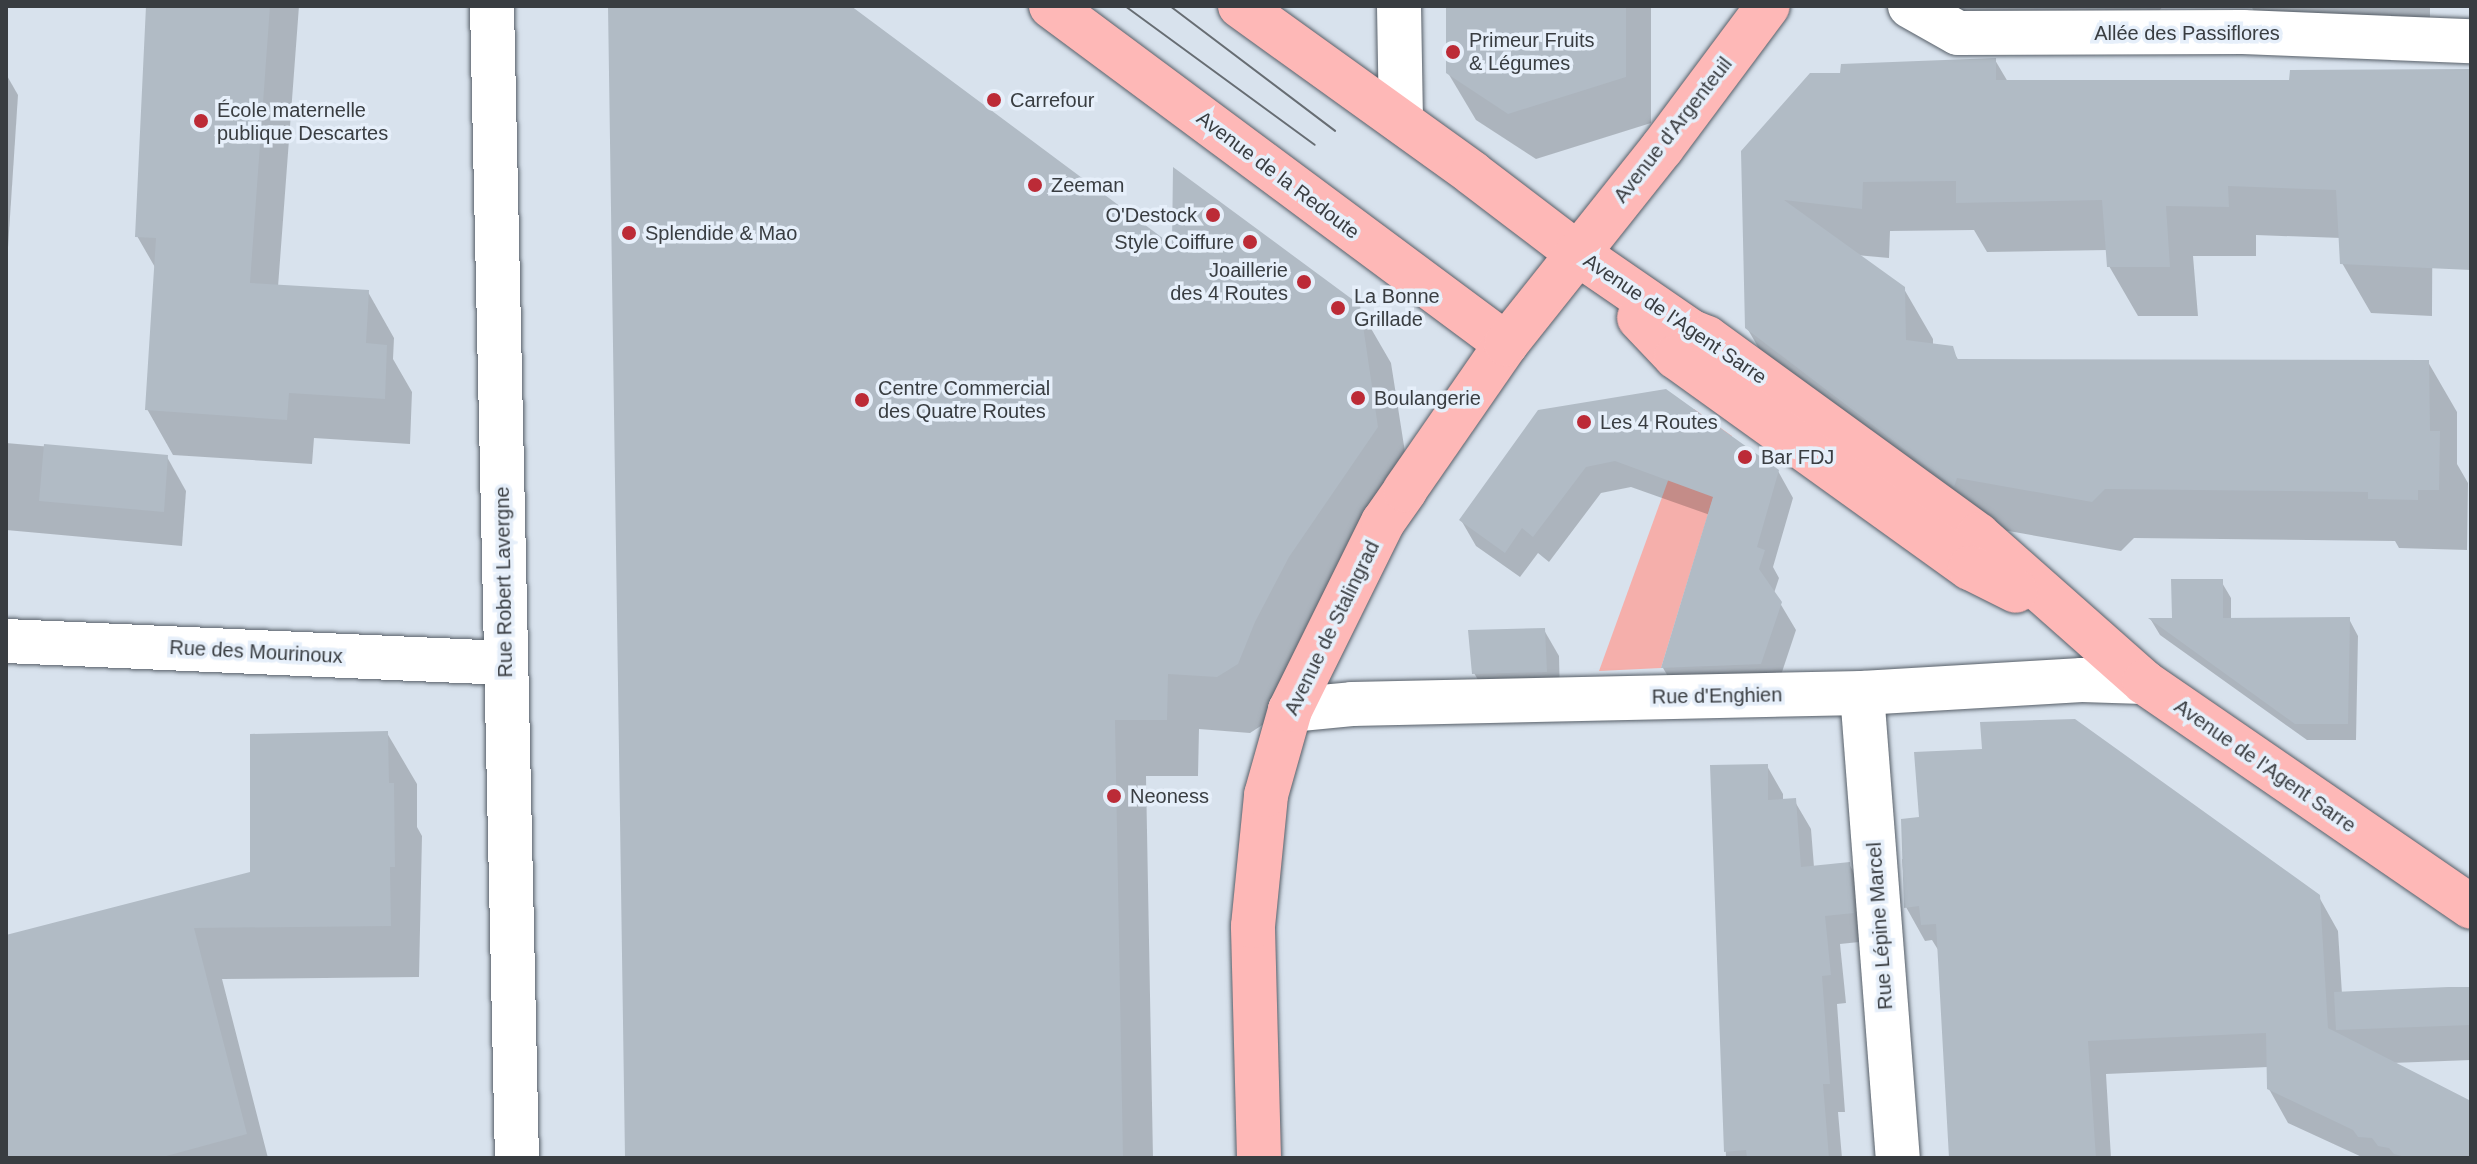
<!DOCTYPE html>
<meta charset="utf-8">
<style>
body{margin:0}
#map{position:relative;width:2477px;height:1164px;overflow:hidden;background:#d8e2ed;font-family:Arial,sans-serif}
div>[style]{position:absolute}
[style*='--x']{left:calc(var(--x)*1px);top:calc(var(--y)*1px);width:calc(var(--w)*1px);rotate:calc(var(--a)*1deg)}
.green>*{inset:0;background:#f5afab}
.shadow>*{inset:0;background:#0003}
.building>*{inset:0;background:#b1bbc5}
.roads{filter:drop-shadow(0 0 2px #575f68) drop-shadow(0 0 2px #575f68)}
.minor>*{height:44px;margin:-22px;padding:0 22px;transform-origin:22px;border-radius:22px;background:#fff}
.major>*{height:44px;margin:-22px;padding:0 22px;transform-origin:22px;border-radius:22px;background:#feb8b7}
.tram>*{height:2px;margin:-1px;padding:0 1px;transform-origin:1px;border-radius:1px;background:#676d73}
.dots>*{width:22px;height:22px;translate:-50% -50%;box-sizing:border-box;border:4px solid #e6effa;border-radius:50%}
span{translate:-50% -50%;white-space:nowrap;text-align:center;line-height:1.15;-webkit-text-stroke:7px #e6effa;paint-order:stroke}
.street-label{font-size:20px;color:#393d41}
.poi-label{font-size:20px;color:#393d41}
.left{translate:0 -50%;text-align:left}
.right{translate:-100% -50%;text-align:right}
.frame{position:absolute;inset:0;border:8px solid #393d41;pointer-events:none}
</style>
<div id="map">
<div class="green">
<i style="clip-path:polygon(1694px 409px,1732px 436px,1661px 668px,1599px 671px)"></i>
</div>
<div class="shadow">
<i style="clip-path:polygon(148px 6px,299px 6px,278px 287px,368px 292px,394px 338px,393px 359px,412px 392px,410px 444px,314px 438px,312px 464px,173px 455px,147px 409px,156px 269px,137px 236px)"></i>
<i style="clip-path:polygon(611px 6px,848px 6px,1174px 249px,1358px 306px,1391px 363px,1410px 484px,1270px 720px,1250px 733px,1199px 729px,1198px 776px,1146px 776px,1153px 1158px,627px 1158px)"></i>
<i style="clip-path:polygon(1448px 6px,1651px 6px,1651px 123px,1536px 159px,1476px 120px,1448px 73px)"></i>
<i style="clip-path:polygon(1955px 6px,2163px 6px,2143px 32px,1964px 21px)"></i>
<i style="clip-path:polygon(2251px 6px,2430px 6px,2430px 36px,2267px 34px)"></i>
<i style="clip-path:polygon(1995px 60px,2008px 82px,2433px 121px,2432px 316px,2371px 313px,2342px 263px,2341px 238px,2256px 235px,2256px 256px,2193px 256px,2198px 316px,2138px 316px,2109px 266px,2108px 250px,1987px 252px,1974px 230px,1890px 231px,1889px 258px,1856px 255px,1904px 289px,1933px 339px,1933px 346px,1951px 348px,1959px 361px,2428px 362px,2457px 412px,2457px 464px,2468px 483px,2467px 550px,2399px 548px,2395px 541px,2134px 538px,2121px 551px,1986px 527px,1776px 378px,1747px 328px,1743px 152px)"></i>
<i style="clip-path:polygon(6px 74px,18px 95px,6px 278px)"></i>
<i style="clip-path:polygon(1665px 391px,1778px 471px,1793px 498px,1773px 567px,1779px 578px,1774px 593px,1796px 630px,1776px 690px,1678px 693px,1663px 668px,1710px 515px,1631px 487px,1601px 493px,1549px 562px,1538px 553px,1520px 577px,1476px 546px,1461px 520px,1539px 411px)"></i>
<i style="clip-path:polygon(6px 443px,167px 457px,186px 491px,182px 546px,6px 530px)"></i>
<i style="clip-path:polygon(2221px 581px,2231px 598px,2231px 620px,2349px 619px,2358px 636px,2356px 740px,2307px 740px,2160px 635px,2151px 620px,2174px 620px)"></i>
<i style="clip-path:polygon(1544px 630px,1559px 656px,1560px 698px,1489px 699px,1474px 673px)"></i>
<i style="clip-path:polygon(387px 733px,417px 784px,417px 827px,422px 836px,419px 977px,222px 979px,268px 1158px,6px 1158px,6px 937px,252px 873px)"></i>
<i style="clip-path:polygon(1767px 766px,1783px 794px,1783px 801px,1794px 800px,1811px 829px,1814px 867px,1849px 864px,1865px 892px,1869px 941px,1840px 944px,1846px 1003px,1837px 1004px,1845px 1112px,1838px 1112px,1842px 1158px,1726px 1158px,1712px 767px)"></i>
<i style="clip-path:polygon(1902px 859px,2319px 897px,2338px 931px,2342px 994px,2471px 989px,2471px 1060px,2392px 1063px,2471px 1104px,2471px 1158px,2364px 1158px,2288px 1123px,2269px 1089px,2268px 1067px,2106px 1074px,2111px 1158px,1952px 1158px,1940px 953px,1932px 940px,1925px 941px,1906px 907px)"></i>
</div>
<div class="building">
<i style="clip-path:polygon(146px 6px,270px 6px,250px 283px,369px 290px,366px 343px,387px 345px,385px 399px,289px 393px,287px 420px,145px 410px,156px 238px,135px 237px)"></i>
<i style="clip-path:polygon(608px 6px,851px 6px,1172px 245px,1173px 167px,1360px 305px,1378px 427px,1289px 557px,1255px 622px,1238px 664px,1217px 677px,1168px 674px,1167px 720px,1115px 720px,1123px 1158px,625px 1158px)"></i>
<i style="clip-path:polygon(1446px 6px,1626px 6px,1626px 77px,1508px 114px,1446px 73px)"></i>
<i style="clip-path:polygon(1996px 58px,1996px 80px,2289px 80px,2290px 70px,2471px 69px,2471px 270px,2340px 264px,2336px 190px,2228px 186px,2229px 207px,2166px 206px,2170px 267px,2107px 267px,2102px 200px,1956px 203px,1956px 181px,1863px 182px,1862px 209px,1784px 200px,1905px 287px,1906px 340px,1953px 346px,1957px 359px,2429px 360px,2430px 431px,2440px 431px,2439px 490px,2418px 490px,2418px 500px,2368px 499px,2368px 492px,2105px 489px,2092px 502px,1957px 478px,1954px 487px,1745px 328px,1741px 151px,1810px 73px,1840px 73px,1841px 64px)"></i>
<i style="clip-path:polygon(1666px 389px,1779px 470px,1757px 547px,1765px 550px,1759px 569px,1782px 602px,1761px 664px,1661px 668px,1713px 497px,1615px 461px,1586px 467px,1533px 537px,1522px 528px,1505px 553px,1459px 520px,1538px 410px)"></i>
<i style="clip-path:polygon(44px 444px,168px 455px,164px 512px,39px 501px)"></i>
<i style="clip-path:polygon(2171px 579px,2223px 579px,2223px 618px,2350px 617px,2348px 724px,2295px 724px,2148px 618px,2172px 618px)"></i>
<i style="clip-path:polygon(1545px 628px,1547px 672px,1472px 674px,1468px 630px)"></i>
<i style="clip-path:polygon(2075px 719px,2320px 895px,2328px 1028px,2471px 1101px,2471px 1158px,2409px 1158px,2394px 1154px,2389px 1148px,2378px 1146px,2372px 1138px,2358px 1137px,2353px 1130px,2267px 1089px,2266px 1033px,2088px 1041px,2096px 1158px,1949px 1158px,1936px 924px,1921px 925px,1919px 906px,1904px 908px,1901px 819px,1919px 817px,1914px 752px,1982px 749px,1980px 722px)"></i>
<i style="clip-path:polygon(388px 731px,389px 783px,394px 783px,395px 867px,390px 867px,391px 926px,194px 928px,247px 1134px,159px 1158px,6px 1158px,6px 935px,250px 872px,250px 734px)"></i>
<i style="clip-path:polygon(1768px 764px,1768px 800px,1796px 798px,1801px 867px,1850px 862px,1854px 913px,1825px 916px,1831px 975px,1822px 976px,1830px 1084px,1823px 1084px,1829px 1158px,1747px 1158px,1746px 1150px,1724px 1152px,1710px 765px)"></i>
<i style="clip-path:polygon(2448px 987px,2471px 987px,2471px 1025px,2336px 1030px,2334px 992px)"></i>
</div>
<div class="roads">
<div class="minor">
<i style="--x:492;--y:6;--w:1152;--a:88.76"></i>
<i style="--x:1399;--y:6;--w:115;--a:89"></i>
<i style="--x:1910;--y:6;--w:55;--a:29.4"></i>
<i style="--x:1958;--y:33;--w:285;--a:-0.2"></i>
<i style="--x:2243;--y:32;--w:228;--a:2.3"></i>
<i style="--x:6;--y:641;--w:500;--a:2.52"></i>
<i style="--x:1862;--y:693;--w:466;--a:85.6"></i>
<i style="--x:1290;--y:710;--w:62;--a:-5.5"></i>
<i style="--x:1352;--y:704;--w:510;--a:-1.24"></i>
<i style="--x:1862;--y:693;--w:220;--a:-3.4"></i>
<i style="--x:2082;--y:680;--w:62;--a:1.8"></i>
</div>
<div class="major">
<i style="--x:1051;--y:6;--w:567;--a:36.61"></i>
<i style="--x:1240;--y:6;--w:286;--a:35.7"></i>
<i style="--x:1472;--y:173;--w:132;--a:37.3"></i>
<i style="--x:1577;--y:253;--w:140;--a:34.5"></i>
<i style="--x:1692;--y:332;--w:16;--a:22"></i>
<i style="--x:1707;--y:338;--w:335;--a:36"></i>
<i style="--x:1978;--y:535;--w:222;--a:41.5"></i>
<i style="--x:2144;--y:682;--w:397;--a:34.5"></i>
<i style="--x:1639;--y:318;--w:54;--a:46.5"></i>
<i style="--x:1676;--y:357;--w:362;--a:35.7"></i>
<i style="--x:1970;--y:568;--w:51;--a:26.6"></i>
<i style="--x:1259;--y:1158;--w:232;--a:-91.5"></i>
<i style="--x:1253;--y:926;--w:132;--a:-84.3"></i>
<i style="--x:1266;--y:795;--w:88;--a:-74.2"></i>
<i style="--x:1290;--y:710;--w:210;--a:-63.7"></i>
<i style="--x:1383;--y:522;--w:39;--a:-55"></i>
<i style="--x:1405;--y:490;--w:178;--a:-55.3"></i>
<i style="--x:1506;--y:344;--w:251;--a:-51.5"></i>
<i style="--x:1662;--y:148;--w:177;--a:-53.3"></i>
</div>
</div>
<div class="tram">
<i style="--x:1125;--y:6;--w:235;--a:36.2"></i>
<i style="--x:1170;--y:6;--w:207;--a:37.1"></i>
</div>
<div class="dots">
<i style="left:1453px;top:52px;background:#bc2b37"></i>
<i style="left:994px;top:100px;background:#bc2b37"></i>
<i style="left:201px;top:121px;background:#bc2b37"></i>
<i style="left:1035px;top:185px;background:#bc2b37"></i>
<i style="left:1213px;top:215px;background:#bc2b37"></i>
<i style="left:629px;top:233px;background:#bc2b37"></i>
<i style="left:1250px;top:242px;background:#bc2b37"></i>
<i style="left:1304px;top:282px;background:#bc2b37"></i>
<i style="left:1338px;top:308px;background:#bc2b37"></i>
<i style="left:1358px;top:398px;background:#bc2b37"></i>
<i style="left:862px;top:400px;background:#bc2b37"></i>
<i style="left:1584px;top:422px;background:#bc2b37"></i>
<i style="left:1745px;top:457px;background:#bc2b37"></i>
<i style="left:1114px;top:796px;background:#bc2b37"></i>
</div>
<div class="street-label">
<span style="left:2187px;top:33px">Allée des Passiflores</span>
<span style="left:1673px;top:130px;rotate:-52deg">Avenue d'Argenteuil</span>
<span style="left:1278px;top:175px;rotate:37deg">Avenue de la Redoute</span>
<span style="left:1675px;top:319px;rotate:34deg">Avenue de l'Agent Sarre</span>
<span style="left:504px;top:582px;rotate:-91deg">Rue Robert Lavergne</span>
<span style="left:1332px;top:628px;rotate:-64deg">Avenue de Stalingrad</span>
<span style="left:256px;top:652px;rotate:3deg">Rue des Mourinoux</span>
<span style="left:1717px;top:696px;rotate:-1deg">Rue d'Enghien</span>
<span style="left:2265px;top:766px;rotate:35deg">Avenue de l'Agent Sarre</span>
<span style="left:1880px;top:926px;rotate:-94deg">Rue Lépine Marcel</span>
</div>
<div class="poi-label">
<span class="left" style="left:1469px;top:52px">Primeur Fruits<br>&amp; Légumes</span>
<span class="left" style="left:1010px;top:100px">Carrefour</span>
<span class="left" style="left:217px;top:122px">École maternelle<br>publique Descartes</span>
<span class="left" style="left:1051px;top:185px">Zeeman</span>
<span class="right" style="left:1197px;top:215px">O'Destock</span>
<span class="left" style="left:645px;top:233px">Splendide &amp; Mao</span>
<span class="right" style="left:1234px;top:242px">Style Coiffure</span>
<span class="right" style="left:1288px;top:282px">Joaillerie<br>des 4 Routes</span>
<span class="left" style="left:1354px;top:308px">La Bonne<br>Grillade</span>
<span class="left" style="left:878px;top:400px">Centre Commercial<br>des Quatre Routes</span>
<span class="left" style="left:1374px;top:398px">Boulangerie</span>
<span class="left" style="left:1600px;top:422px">Les 4 Routes</span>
<span class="left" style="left:1761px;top:457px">Bar FDJ</span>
<span class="left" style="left:1130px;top:796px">Neoness</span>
</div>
<div class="frame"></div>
</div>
